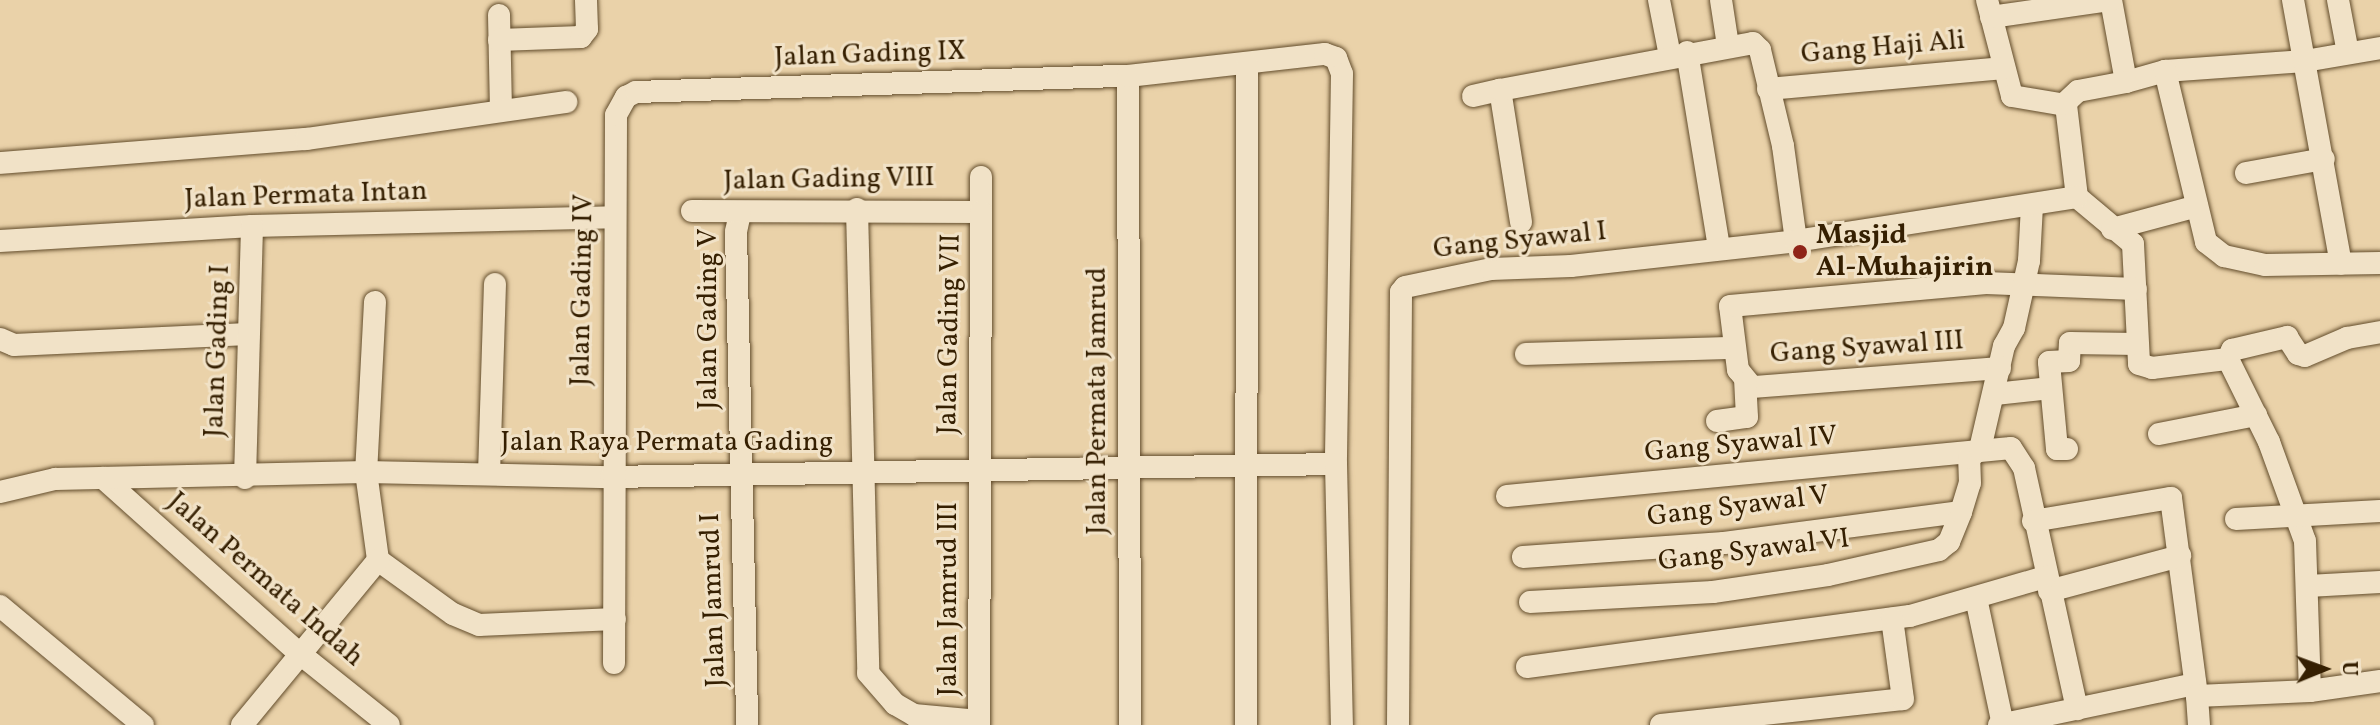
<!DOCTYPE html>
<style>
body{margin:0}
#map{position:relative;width:2380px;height:725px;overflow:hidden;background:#ead2a9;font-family:Vollkorn,serif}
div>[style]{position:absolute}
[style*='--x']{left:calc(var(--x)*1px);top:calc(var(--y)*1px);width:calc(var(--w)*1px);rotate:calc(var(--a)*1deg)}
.roads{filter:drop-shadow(0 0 2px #624c2b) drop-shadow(0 0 2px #624c2b)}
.minor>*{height:22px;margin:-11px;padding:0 11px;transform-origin:11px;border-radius:11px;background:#f1e2c7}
.dots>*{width:22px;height:22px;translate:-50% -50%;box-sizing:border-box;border:4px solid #f1e2c7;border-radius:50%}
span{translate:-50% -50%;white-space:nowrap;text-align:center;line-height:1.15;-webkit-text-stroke:6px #f1e2c7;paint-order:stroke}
.street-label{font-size:28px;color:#351f01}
.poi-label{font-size:28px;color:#351f01;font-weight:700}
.left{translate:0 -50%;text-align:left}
.north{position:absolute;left:2284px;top:629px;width:80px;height:80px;-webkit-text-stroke:6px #f1e2c7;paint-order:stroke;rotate:89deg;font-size:22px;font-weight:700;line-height:32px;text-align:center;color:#351f01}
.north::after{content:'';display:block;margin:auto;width:28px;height:36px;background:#351f01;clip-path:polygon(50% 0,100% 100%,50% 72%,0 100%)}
</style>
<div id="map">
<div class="roads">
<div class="minor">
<i style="--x:1659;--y:0;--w:57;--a:78.9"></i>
<i style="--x:1721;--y:0;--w:47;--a:81.3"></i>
<i style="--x:1987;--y:0;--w:99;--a:75.4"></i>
<i style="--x:2012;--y:96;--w:55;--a:9.5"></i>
<i style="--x:2066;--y:105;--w:93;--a:83.2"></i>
<i style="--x:2077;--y:197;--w:73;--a:40"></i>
<i style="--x:2133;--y:244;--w:120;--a:87.1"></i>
<i style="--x:2139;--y:364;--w:14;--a:17"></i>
<i style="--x:2152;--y:368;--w:77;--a:-6.8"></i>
<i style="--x:2228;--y:359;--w:93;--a:63.7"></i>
<i style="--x:2269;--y:442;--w:105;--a:70"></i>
<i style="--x:2305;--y:541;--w:150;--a:88.1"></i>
<i style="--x:2111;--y:0;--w:83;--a:79.6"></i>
<i style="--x:2126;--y:82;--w:41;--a:-15.8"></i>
<i style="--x:2165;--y:71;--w:140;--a:-4.1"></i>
<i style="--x:2305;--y:61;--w:76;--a:-9.8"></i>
<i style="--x:2293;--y:0;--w:268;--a:79.7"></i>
<i style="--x:2338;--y:0;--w:54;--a:79.3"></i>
<i style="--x:499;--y:15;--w:95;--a:88.8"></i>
<i style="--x:1991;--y:17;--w:121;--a:-8.1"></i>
<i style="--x:499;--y:40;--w:82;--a:-2.1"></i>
<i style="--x:581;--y:37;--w:10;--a:-53"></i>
<i style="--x:587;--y:29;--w:29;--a:-92"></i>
<i style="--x:1687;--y:52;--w:198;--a:80.7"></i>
<i style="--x:2165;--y:71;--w:176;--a:76.5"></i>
<i style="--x:2206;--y:242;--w:23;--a:38"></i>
<i style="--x:2224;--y:256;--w:42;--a:12.4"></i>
<i style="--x:2265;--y:265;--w:115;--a:-1"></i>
<i style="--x:1128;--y:76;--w:649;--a:89.82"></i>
<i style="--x:1768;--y:89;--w:237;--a:-5.1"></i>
<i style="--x:1473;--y:96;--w:28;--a:-13"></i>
<i style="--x:2064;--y:104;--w:19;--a:-43"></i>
<i style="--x:2078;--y:91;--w:49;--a:-10.6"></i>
<i style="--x:0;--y:163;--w:307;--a:-4.5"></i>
<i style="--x:306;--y:139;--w:263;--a:-8.1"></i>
<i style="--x:2246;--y:173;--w:79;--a:-10.2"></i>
<i style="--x:981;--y:177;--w:35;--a:90"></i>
<i style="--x:857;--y:209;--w:464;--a:88.6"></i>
<i style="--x:868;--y:673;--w:41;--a:48.9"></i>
<i style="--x:895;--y:704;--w:22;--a:30"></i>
<i style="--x:914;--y:715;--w:65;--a:5.3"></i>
<i style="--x:692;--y:211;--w:289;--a:0.2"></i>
<i style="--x:981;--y:212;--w:513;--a:90.22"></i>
<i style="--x:740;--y:213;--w:19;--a:102"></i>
<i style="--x:736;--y:232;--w:493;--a:88.7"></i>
<i style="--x:1521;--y:222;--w:134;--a:-99"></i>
<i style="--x:1500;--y:90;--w:257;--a:-10.5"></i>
<i style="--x:1753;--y:43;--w:10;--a:45"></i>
<i style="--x:1760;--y:50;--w:99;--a:76.5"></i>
<i style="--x:1783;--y:146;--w:96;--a:82.2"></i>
<i style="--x:2112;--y:229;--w:88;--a:-15.1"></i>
<i style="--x:0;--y:241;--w:252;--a:-3.4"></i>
<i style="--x:252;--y:226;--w:362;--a:-1.4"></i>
<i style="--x:375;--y:302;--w:170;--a:93"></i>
<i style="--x:366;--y:472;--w:89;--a:82.2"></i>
<i style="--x:378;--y:560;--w:92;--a:35.8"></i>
<i style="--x:453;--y:614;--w:28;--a:23"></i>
<i style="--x:479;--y:625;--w:136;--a:-2.5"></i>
<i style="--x:0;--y:339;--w:15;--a:23"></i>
<i style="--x:14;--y:345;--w:234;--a:-2.7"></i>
<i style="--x:1526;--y:354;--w:208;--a:-1.7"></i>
<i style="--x:2228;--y:359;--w:10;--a:-66"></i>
<i style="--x:2232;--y:350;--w:57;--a:-13.3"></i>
<i style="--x:2287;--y:337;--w:20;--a:57"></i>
<i style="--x:2298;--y:354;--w:7;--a:16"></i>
<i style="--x:2305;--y:356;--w:46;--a:-23.2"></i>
<i style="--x:2347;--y:338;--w:34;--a:-10"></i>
<i style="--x:2000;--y:368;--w:249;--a:175.6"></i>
<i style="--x:1752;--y:387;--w:22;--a:-129"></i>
<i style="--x:1738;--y:370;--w:64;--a:-97.1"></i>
<i style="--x:1730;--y:306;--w:257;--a:-5.1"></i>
<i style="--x:1986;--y:283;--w:150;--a:2.3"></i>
<i style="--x:1995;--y:394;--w:56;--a:-6.1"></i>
<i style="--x:1717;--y:421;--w:30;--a:-8"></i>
<i style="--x:1747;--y:417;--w:34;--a:-93"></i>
<i style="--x:2159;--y:434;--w:99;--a:-11.1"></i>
<i style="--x:2067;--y:449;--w:10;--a:180"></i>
<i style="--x:2057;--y:449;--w:87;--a:-95.3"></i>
<i style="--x:2049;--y:362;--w:20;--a:-3"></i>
<i style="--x:2069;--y:361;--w:18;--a:-87"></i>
<i style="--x:2070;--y:343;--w:67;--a:0.9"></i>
<i style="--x:489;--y:474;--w:190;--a:-88.2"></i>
<i style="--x:103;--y:478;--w:263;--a:41.8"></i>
<i style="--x:299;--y:653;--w:115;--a:38.7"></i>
<i style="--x:245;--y:478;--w:252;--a:-88.4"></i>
<i style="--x:0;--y:492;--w:57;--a:-13.3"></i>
<i style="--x:55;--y:479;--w:311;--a:-1.3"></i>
<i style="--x:366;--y:472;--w:245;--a:1.2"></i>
<i style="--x:611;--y:477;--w:725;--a:-1.03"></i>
<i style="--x:1507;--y:496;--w:506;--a:-5.44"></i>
<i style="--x:2011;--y:448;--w:24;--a:57"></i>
<i style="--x:2024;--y:468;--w:247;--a:77.6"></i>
<i style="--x:2236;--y:519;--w:144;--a:-3.2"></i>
<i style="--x:2033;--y:521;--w:140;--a:-9.5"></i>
<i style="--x:2171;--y:498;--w:200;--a:82.5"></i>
<i style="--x:1523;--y:557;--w:201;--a:-4"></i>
<i style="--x:1724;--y:543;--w:239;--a:-7.5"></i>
<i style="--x:2308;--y:586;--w:72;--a:-3.2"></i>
<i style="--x:2049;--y:591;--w:136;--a:-15"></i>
<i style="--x:1976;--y:598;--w:130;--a:78"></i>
<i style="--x:1530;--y:602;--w:183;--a:-3.1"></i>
<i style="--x:1713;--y:592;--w:116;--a:-8.4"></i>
<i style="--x:1828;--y:575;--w:114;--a:-12.7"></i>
<i style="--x:1939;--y:550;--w:13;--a:-39"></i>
<i style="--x:1949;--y:542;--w:32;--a:-68"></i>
<i style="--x:1961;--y:512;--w:30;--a:-73"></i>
<i style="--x:1970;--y:483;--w:25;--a:-92"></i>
<i style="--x:1969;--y:458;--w:14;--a:-39"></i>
<i style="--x:1980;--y:449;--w:106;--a:-76.9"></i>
<i style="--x:2004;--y:346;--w:21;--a:-61"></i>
<i style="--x:2014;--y:328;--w:69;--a:-77.4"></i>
<i style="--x:2029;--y:261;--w:55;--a:-86.9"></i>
<i style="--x:0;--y:606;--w:186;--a:39.8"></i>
<i style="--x:614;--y:663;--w:548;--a:-89.79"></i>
<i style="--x:616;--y:115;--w:21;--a:-61"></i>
<i style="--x:626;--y:97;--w:11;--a:-27"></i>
<i style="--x:636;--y:92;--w:492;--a:-1.9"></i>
<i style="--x:1128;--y:76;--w:198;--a:-6.4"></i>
<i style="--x:1325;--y:54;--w:12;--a:20"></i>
<i style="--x:1336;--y:58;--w:17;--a:69"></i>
<i style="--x:1342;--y:74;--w:390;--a:90.9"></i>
<i style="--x:1336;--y:464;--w:261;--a:88.7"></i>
<i style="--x:1527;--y:667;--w:386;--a:-7.6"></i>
<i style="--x:1910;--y:616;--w:141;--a:-16.1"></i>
<i style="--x:242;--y:725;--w:214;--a:-50.5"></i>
<i style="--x:1246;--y:725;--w:660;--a:-89.91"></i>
<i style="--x:1398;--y:725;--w:433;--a:-89.6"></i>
<i style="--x:1401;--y:292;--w:6;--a:-51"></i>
<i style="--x:1405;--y:287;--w:88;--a:-11.8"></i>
<i style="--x:1491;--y:269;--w:80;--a:-2.1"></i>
<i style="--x:1571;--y:266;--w:226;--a:-6.3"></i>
<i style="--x:1796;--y:241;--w:284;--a:-8.9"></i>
<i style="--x:1661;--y:725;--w:243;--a:-6.1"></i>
<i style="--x:1903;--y:699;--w:81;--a:-97.8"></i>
<i style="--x:1999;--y:725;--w:200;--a:-11.8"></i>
<i style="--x:2199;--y:725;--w:29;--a:-94"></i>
<i style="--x:2197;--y:696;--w:113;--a:-2.5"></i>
<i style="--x:2310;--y:691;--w:71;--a:-8.1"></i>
</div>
</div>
<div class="dots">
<i style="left:1800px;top:252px;background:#8f2418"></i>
</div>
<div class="street-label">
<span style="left:1883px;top:48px;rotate:-5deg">Gang Haji Ali</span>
<span style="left:870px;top:55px;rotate:-2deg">Jalan Gading IX</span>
<span style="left:829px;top:180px;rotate:-1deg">Jalan Gading VIII</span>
<span style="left:306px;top:196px;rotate:-2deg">Jalan Permata Intan</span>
<span style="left:1520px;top:241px;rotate:-6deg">Gang Syawal I</span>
<span style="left:583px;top:290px;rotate:-89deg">Jalan Gading IV</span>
<span style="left:709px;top:319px;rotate:-90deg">Jalan Gading V</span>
<span style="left:950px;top:334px;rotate:-89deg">Jalan Gading VII</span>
<span style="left:1867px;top:348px;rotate:-4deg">Gang Syawal III</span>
<span style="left:218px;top:351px;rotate:-88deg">Jalan Gading I</span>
<span style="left:1098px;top:401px;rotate:-90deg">Jalan Permata Jamrud</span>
<span style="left:667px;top:443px">Jalan Raya Permata Gading</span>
<span style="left:1741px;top:445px;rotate:-5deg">Gang Syawal IV</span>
<span style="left:1738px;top:507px;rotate:-7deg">Gang Syawal V</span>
<span style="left:1754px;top:551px;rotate:-7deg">Gang Syawal VI</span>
<span style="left:265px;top:580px;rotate:41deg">Jalan Permata Indah</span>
<span style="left:949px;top:599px;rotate:-90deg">Jalan Jamrud III</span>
<span style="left:714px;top:600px;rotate:-92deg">Jalan Jamrud I</span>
</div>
<div class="poi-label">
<span class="left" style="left:1816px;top:252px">Masjid<br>Al-Muhajirin</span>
</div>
<div class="north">U</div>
</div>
